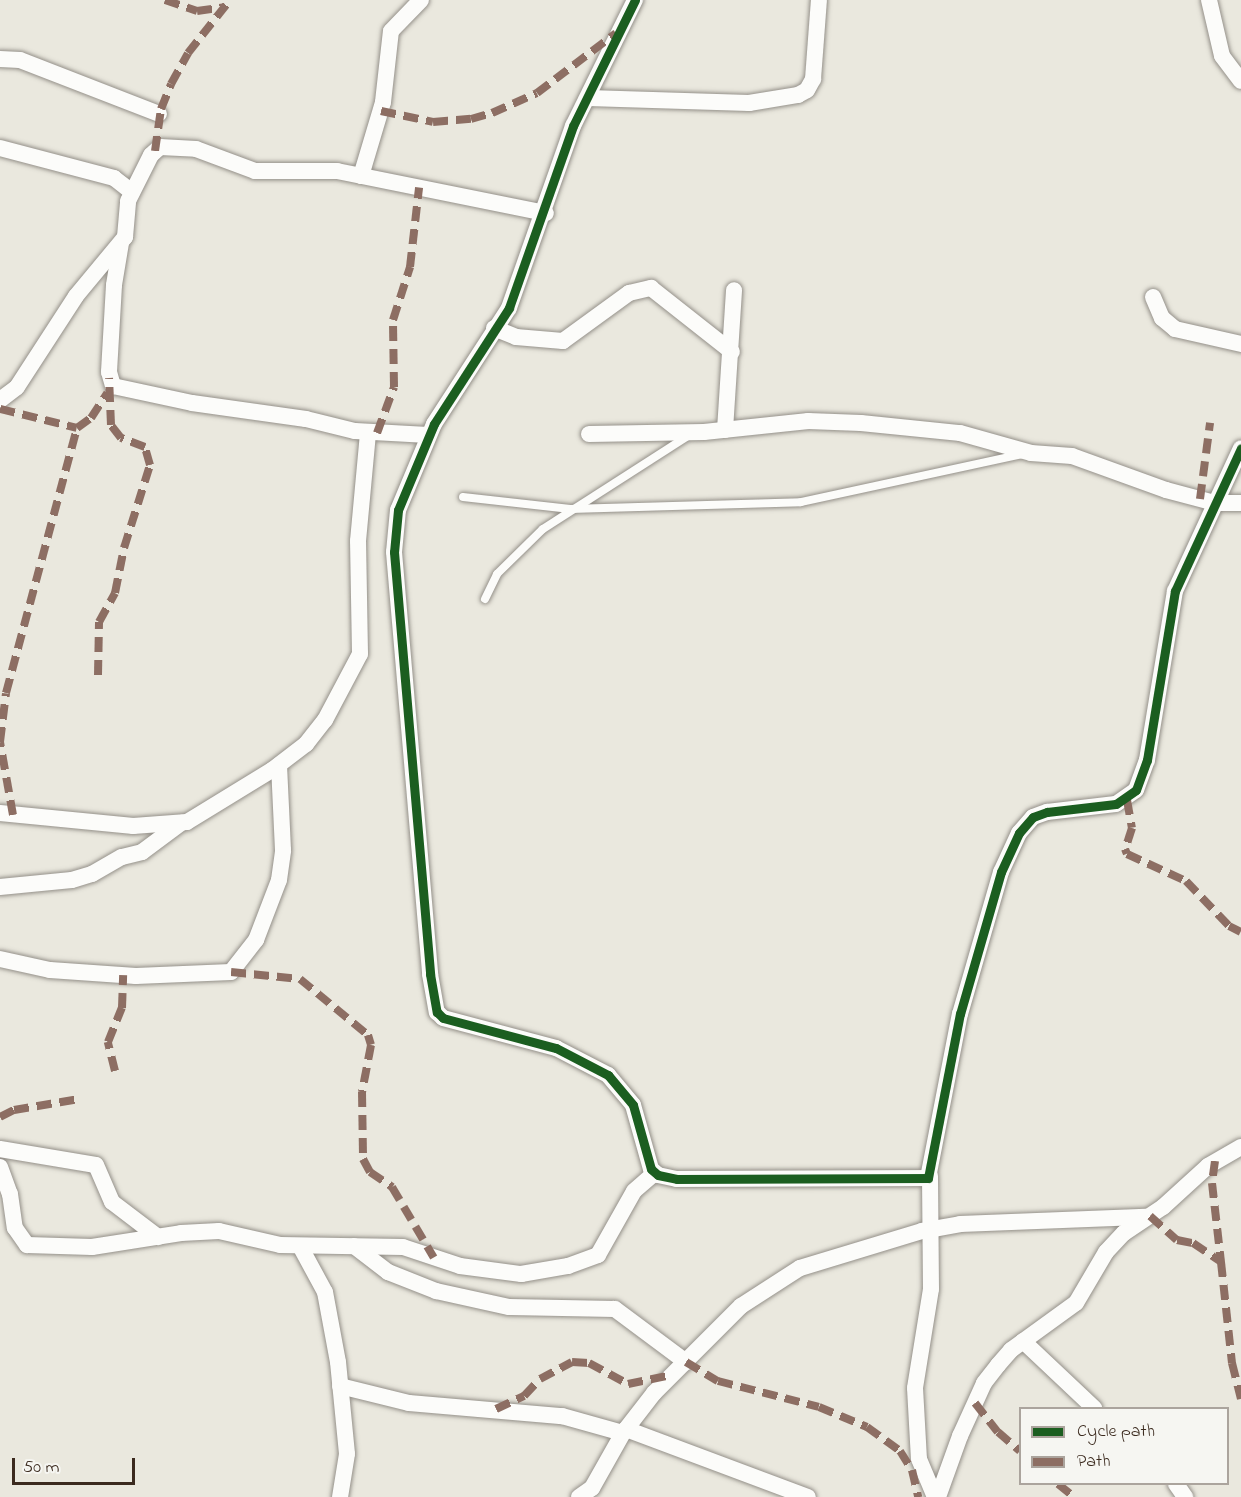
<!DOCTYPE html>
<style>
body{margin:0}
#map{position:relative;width:1241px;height:1497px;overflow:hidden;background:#eae8de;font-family:"Indie Flower",sans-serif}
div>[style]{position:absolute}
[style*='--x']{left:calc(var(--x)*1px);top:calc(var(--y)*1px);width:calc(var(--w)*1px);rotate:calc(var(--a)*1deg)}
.roads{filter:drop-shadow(0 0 2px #949089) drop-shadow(0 0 2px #949089)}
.service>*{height:8px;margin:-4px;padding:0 4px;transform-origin:4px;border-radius:4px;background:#fcfcfa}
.minor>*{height:16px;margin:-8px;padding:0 8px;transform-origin:8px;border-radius:8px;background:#fcfcfa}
.quiet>*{height:8px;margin-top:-4px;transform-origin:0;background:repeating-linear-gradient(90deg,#8d6e63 0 15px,transparent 0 23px)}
.cycleway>*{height:9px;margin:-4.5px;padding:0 4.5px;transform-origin:4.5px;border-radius:4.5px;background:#1b5e20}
span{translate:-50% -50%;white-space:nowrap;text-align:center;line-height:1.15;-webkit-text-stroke:4.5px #f6f6f2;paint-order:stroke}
.legend{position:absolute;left:1019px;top:1407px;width:210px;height:78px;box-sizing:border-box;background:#f6f6f2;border:2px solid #aba49d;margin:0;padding:8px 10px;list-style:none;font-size:18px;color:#3b2a1e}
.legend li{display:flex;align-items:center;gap:12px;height:30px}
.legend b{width:30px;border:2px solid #aba49d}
.scale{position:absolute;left:12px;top:1458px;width:123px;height:27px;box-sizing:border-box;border:3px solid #3b2a1e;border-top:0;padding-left:8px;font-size:18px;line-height:21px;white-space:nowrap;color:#3b2a1e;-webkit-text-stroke:4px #f6f6f2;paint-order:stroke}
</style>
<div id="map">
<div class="roads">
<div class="service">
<i style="--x:463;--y:497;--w:108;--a:6.4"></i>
<i style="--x:570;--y:509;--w:231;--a:-1.7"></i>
<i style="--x:801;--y:502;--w:227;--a:-12.2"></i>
<i style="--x:485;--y:599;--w:28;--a:-64"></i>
<i style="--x:497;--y:574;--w:64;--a:-44.4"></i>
<i style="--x:543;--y:529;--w:172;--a:-32.7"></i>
</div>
<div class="minor">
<i style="--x:635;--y:0;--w:140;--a:116.2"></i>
<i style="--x:573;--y:126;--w:193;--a:109.4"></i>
<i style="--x:509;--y:308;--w:138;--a:122.9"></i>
<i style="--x:434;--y:424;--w:93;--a:112.7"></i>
<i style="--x:398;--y:510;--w:42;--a:95.4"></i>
<i style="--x:394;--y:552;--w:424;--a:85.1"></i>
<i style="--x:430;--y:974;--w:39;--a:80"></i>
<i style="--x:437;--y:1012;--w:8;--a:45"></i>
<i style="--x:443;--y:1018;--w:117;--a:14.9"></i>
<i style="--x:556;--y:1048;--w:59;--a:27.4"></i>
<i style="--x:608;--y:1075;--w:39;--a:50"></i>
<i style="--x:633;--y:1105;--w:66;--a:74.3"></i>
<i style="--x:651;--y:1169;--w:9;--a:41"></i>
<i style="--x:658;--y:1175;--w:19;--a:12"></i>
<i style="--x:677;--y:1179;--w:251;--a:-0.2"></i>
<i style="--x:928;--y:1178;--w:167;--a:-79"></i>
<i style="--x:960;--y:1014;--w:148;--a:-73.9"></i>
<i style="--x:1001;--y:872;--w:43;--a:-65.2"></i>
<i style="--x:1019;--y:833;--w:21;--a:-49"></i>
<i style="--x:1033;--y:817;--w:15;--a:-20"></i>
<i style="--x:1047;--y:812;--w:69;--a:-6.6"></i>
<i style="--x:1116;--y:804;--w:24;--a:-35"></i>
<i style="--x:1136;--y:790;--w:32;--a:-70"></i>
<i style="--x:1147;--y:760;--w:171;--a:-80.6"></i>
<i style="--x:1175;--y:591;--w:157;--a:-65.2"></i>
<i style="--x:1209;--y:0;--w:57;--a:76.9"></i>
<i style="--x:1222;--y:56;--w:31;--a:53"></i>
<i style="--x:0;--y:59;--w:20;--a:3"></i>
<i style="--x:20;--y:60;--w:149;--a:21.2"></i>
<i style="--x:588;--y:98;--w:161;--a:1.8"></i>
<i style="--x:749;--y:103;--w:50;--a:-9.3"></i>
<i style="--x:798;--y:95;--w:10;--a:-29"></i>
<i style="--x:807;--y:90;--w:13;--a:-61"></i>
<i style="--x:813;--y:79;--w:79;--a:-85.7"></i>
<i style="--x:0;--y:148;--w:118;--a:14.7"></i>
<i style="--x:114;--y:178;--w:23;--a:38"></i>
<i style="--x:361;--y:176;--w:77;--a:-73.4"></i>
<i style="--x:383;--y:102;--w:71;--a:-83.6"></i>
<i style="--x:391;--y:31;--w:43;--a:-45.9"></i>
<i style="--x:121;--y:243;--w:43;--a:99.5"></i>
<i style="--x:114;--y:285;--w:87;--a:93.3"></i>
<i style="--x:109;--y:372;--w:15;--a:74"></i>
<i style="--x:113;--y:386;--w:81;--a:12.1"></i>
<i style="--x:192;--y:403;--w:115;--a:8"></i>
<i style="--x:306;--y:419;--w:50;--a:13.8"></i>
<i style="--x:355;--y:431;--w:73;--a:3.1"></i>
<i style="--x:1153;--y:297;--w:23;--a:67"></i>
<i style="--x:1162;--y:318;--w:17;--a:40"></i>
<i style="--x:1175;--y:329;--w:68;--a:12.8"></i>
<i style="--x:494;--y:328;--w:24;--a:22"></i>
<i style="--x:516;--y:337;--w:47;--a:4.9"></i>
<i style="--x:563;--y:341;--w:82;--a:-36"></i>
<i style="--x:629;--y:293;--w:23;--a:-13"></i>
<i style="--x:651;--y:288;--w:103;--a:38.3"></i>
<i style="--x:0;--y:400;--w:21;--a:-37"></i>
<i style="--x:17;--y:387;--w:108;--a:-57"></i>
<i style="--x:76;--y:296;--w:77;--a:-50.3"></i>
<i style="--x:125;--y:237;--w:36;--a:-85"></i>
<i style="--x:128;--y:201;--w:51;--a:-63.4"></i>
<i style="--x:151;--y:155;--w:12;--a:-42"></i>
<i style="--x:160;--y:147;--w:36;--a:3"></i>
<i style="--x:196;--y:149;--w:63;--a:20.4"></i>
<i style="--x:255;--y:171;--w:82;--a:0"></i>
<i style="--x:337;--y:171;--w:213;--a:11.4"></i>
<i style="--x:725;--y:430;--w:140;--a:-86.3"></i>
<i style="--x:589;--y:434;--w:115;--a:-1"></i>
<i style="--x:704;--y:432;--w:105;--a:-6"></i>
<i style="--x:808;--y:421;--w:53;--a:2.2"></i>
<i style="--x:861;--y:423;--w:100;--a:5.8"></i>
<i style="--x:960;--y:433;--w:74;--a:15.7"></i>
<i style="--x:1031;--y:453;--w:41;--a:4.2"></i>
<i style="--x:1072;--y:456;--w:100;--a:19.9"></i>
<i style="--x:1166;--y:490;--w:51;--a:14.9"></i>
<i style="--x:1215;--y:503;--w:26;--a:0"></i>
<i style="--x:0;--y:813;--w:134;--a:5.6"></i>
<i style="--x:133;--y:826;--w:54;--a:-4.2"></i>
<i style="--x:187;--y:822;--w:100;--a:-31.5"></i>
<i style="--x:272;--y:770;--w:43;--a:-37.4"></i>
<i style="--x:306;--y:744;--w:31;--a:-52"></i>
<i style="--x:325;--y:720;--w:75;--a:-62.1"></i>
<i style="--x:360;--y:654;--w:113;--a:-91"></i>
<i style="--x:358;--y:541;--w:108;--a:-84.7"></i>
<i style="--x:0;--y:887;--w:72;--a:-5.6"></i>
<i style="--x:72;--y:880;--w:21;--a:-17"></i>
<i style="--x:92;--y:874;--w:34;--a:-30"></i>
<i style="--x:122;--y:857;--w:21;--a:-14"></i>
<i style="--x:142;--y:852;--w:49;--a:-36.6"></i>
<i style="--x:0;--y:959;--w:51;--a:12.4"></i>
<i style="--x:50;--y:970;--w:86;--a:4"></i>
<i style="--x:136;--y:976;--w:95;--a:-2.4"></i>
<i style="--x:231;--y:972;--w:41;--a:-52"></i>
<i style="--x:256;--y:940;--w:64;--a:-69"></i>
<i style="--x:279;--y:880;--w:30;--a:-82"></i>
<i style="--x:283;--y:850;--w:85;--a:-92.7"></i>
<i style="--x:0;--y:1149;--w:97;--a:9.5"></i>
<i style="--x:96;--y:1165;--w:40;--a:66.6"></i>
<i style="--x:112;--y:1202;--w:58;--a:37.3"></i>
<i style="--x:0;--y:1167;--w:29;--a:70"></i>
<i style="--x:10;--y:1194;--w:34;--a:82"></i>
<i style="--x:15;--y:1228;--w:21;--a:55"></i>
<i style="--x:27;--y:1245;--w:65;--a:1.8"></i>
<i style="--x:92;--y:1247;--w:90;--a:-8.9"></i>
<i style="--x:181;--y:1233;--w:38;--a:-3"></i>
<i style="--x:219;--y:1231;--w:63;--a:12.9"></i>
<i style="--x:280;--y:1245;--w:123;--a:0.9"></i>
<i style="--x:403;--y:1247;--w:60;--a:18.4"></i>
<i style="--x:460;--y:1266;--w:62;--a:7.5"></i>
<i style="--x:521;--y:1274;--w:48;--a:-9.7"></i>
<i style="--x:568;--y:1266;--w:32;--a:-20"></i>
<i style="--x:598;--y:1255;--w:73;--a:-60.6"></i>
<i style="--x:634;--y:1191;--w:28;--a:-41"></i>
<i style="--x:930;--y:1176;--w:113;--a:89.5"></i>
<i style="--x:931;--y:1289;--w:100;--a:99.2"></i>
<i style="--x:915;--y:1388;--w:71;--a:86.8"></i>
<i style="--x:919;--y:1459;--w:41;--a:67.2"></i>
<i style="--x:300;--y:1246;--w:52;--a:61.5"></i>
<i style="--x:325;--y:1292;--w:71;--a:79.5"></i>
<i style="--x:338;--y:1362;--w:92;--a:84.4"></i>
<i style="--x:347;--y:1454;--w:44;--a:99.2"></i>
<i style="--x:354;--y:1246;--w:43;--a:37.4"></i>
<i style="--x:388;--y:1272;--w:52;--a:21.6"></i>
<i style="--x:436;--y:1291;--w:75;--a:12.4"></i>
<i style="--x:509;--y:1307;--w:106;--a:1.1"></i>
<i style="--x:615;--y:1309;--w:89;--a:36.7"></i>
<i style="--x:1023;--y:1341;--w:98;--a:43.3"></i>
<i style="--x:340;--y:1386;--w:71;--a:13.8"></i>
<i style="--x:409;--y:1403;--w:154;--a:4.9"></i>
<i style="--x:562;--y:1416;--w:63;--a:15.6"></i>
<i style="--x:626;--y:1429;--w:194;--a:20.5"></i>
<i style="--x:1176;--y:1484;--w:16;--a:55"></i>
<i style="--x:579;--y:1497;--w:16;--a:-35"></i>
<i style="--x:592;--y:1488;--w:63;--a:-60.6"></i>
<i style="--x:623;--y:1433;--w:51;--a:-52.2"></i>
<i style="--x:654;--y:1393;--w:123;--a:-45"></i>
<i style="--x:741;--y:1306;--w:70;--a:-32.8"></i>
<i style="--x:800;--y:1268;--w:127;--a:-16.9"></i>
<i style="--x:922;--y:1231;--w:39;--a:-10"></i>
<i style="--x:960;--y:1224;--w:186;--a:-2.2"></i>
<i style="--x:938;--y:1497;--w:65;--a:-70.2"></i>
<i style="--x:960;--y:1436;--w:58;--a:-65.6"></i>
<i style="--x:984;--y:1383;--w:23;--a:-52"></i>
<i style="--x:998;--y:1365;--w:20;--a:-49"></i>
<i style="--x:1011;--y:1350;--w:80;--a:-35.9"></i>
<i style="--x:1076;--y:1303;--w:59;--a:-59.5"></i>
<i style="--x:1106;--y:1252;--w:26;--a:-47"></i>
<i style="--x:1124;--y:1233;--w:47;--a:-33.7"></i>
<i style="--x:1163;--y:1207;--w:61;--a:-42.3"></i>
<i style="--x:1208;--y:1166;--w:38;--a:-30"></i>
</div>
</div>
<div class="quiet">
<i style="--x:165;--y:0;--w:34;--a:19"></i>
<i style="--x:197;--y:11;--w:28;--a:-8"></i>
<i style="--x:381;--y:111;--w:53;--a:11.9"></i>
<i style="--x:433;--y:122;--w:38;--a:-5"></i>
<i style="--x:471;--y:119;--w:22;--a:-16"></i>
<i style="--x:492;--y:113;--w:49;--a:-24"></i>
<i style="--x:537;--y:93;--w:99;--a:-37.2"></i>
<i style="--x:155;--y:151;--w:42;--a:-81.9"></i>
<i style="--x:161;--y:109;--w:27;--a:-68"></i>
<i style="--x:171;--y:84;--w:35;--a:-61"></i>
<i style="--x:188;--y:53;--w:68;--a:-51.6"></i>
<i style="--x:0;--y:409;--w:79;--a:13.9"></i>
<i style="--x:77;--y:428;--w:17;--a:-36"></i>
<i style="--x:91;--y:418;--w:30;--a:-57"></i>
<i style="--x:377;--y:433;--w:49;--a:-69.7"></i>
<i style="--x:394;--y:387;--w:67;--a:-90.9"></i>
<i style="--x:393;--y:320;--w:56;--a:-72.2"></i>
<i style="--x:410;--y:267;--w:80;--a:-83.5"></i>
<i style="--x:1200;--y:499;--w:77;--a:-82.5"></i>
<i style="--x:98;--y:675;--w:53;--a:-88.9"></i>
<i style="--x:99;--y:622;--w:33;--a:-61"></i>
<i style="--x:115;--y:593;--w:46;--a:-78.7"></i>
<i style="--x:124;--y:548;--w:87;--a:-72.6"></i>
<i style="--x:150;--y:465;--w:19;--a:-106"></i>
<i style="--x:145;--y:447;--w:26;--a:-159"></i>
<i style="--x:121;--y:438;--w:16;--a:-128"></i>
<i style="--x:111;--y:425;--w:47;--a:-92.4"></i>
<i style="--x:1127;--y:800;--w:28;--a:80"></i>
<i style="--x:1132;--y:828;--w:22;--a:108"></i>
<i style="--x:1125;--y:849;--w:5;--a:68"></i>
<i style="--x:1127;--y:854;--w:65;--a:24.6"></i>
<i style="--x:1186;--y:881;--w:62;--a:46.3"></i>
<i style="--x:1229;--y:926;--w:13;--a:27"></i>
<i style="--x:13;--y:815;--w:74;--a:-100.1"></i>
<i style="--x:0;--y:742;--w:49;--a:-83"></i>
<i style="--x:6;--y:693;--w:274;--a:-75"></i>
<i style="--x:231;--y:972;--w:69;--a:5.8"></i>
<i style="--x:300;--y:979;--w:88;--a:39.5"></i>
<i style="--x:368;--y:1035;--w:10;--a:73"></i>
<i style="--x:371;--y:1045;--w:48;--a:100.8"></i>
<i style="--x:362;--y:1092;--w:67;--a:89.1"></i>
<i style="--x:363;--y:1159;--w:15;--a:62"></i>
<i style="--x:370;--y:1172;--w:27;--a:34"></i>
<i style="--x:392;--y:1187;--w:82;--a:59.4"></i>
<i style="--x:115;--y:1071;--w:30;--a:-104"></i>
<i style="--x:108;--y:1042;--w:37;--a:-68"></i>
<i style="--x:122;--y:1008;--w:33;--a:-88"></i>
<i style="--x:0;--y:1117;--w:16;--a:-27"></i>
<i style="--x:14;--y:1110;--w:66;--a:-9.6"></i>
<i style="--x:1215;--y:1161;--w:22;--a:98"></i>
<i style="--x:1212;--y:1183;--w:80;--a:83.5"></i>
<i style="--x:1221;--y:1262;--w:102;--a:83.8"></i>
<i style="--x:1232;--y:1363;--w:37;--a:76"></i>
<i style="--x:1150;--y:1216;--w:36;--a:42"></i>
<i style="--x:1177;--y:1240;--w:16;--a:11"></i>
<i style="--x:1193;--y:1243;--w:34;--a:34"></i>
<i style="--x:686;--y:1362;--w:37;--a:31"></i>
<i style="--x:718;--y:1381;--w:104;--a:14.4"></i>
<i style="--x:819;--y:1407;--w:52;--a:22.6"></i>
<i style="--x:867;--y:1427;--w:41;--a:36"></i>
<i style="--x:900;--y:1451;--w:22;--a:58"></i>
<i style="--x:912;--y:1470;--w:28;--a:77"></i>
<i style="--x:975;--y:1403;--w:37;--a:52"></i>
<i style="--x:998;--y:1432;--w:29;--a:41"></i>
<i style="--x:496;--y:1409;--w:31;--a:-25"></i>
<i style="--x:524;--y:1396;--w:23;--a:-47"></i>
<i style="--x:540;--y:1379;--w:36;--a:-28"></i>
<i style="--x:572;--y:1362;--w:17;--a:3"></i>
<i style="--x:589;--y:1363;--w:44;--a:28.3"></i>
<i style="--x:628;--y:1384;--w:45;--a:-11.6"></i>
<i style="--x:1058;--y:1484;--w:21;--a:39"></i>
</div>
<div class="cycleway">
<i style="--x:635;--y:0;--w:140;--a:116.2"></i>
<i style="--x:573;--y:126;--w:193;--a:109.4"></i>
<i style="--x:509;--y:308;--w:138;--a:122.9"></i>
<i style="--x:434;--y:424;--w:93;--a:112.7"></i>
<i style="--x:398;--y:510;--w:42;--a:95.4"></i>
<i style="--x:394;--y:552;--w:424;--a:85.1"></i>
<i style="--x:430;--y:974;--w:39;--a:80"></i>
<i style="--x:437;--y:1012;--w:8;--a:45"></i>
<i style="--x:443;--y:1018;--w:117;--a:14.9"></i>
<i style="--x:556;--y:1048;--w:59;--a:27.4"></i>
<i style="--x:608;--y:1075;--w:39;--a:50"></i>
<i style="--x:633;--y:1105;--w:66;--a:74.3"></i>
<i style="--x:651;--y:1169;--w:9;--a:41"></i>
<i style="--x:658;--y:1175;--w:19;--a:12"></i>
<i style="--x:677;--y:1179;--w:251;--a:-0.2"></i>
<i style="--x:928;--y:1178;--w:167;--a:-79"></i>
<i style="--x:960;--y:1014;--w:148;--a:-73.9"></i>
<i style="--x:1001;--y:872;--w:43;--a:-65.2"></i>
<i style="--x:1019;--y:833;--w:21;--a:-49"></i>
<i style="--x:1033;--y:817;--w:15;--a:-20"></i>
<i style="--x:1047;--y:812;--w:69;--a:-6.6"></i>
<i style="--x:1116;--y:804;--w:24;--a:-35"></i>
<i style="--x:1136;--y:790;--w:32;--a:-70"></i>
<i style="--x:1147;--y:760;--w:171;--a:-80.6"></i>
<i style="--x:1175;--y:591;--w:157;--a:-65.2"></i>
</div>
<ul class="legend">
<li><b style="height:8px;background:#1b5e20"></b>Cycle path</li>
<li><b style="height:8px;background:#8d6e63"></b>Path</li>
</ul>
<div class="scale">50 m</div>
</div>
